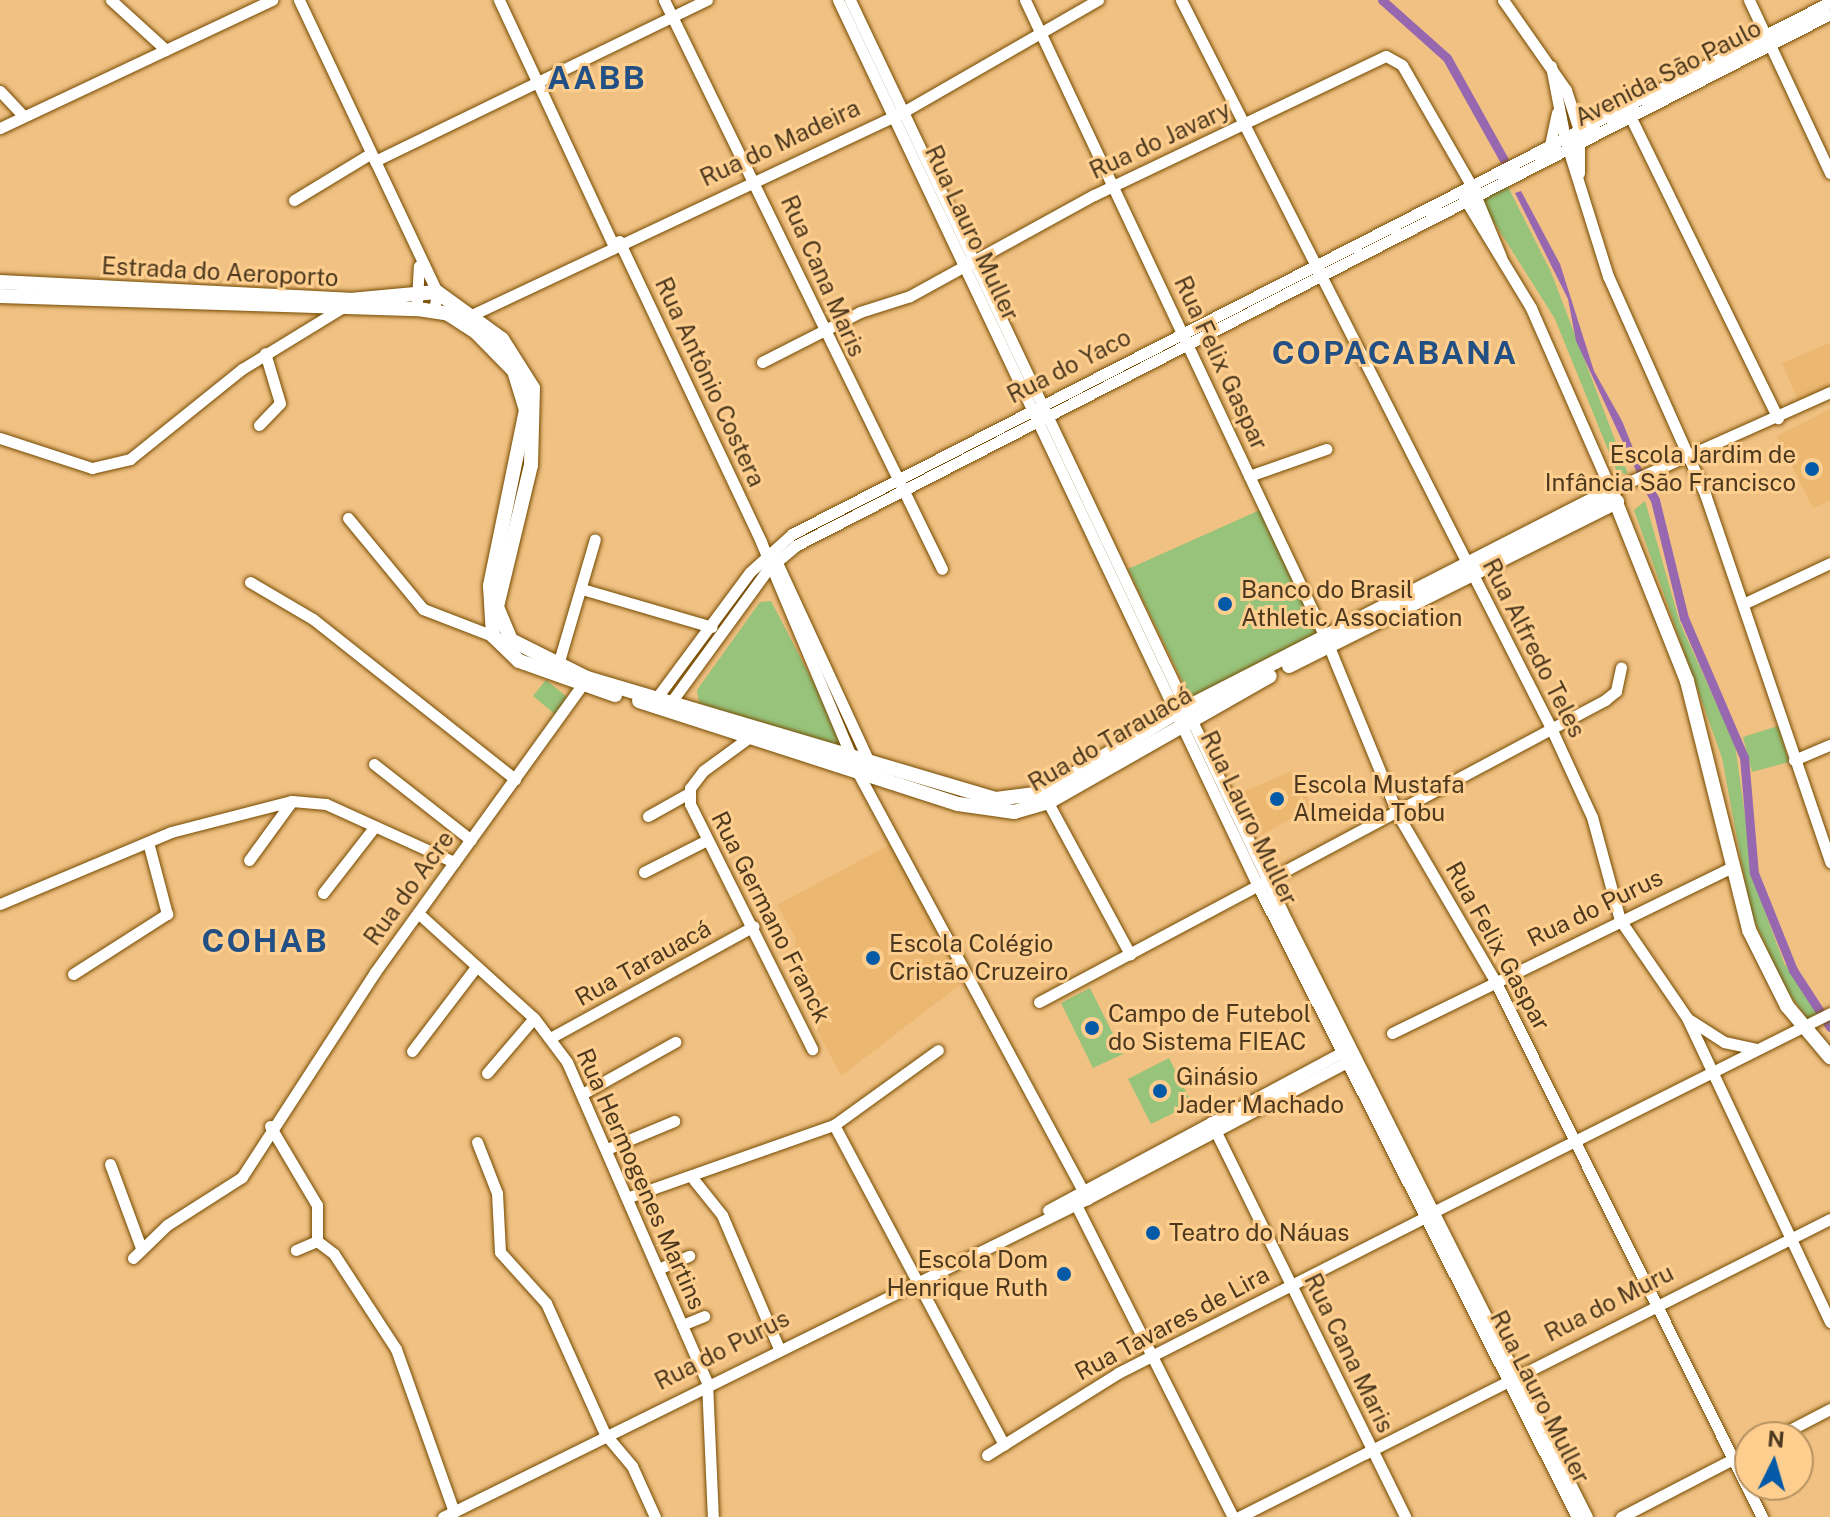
<!DOCTYPE html>
<meta charset="utf-8">
<style>
body{margin:0}
#map{position:relative;width:1830px;height:1517px;overflow:hidden;background:#f0c182;font-family:"Public Sans",sans-serif}
div>[style]{position:absolute}
[style*='--x']{left:calc(var(--x)*1px);top:calc(var(--y)*1px);width:calc(var(--w)*1px);rotate:calc(var(--a)*1deg)}
.built>*{inset:0;background:#ebb771}
.green>*{inset:0;background:#97c37a}
.water>*{inset:0;background:#9768b0}
.canal>*{height:9px;margin:-4.5px;padding:0 4.5px;transform-origin:4.5px;border-radius:4.5px;background:#9768b0}
.roads{filter:drop-shadow(0 0 2px #754b00) drop-shadow(0 0 2px #754b00)}
.minor>*{height:11px;margin:-5.5px;padding:0 5.5px;transform-origin:5.5px;border-radius:5.5px;background:#fff}
.major>*{height:14px;margin:-7px;padding:0 7px;transform-origin:7px;border-radius:7px;background:#fff}
.dots>*{width:22px;height:22px;translate:-50% -50%;box-sizing:border-box;border:4px solid #fece8f;border-radius:50%}
span{translate:-50% -50%;white-space:nowrap;text-align:center;line-height:1.15;-webkit-text-stroke:6px #fece8f;paint-order:stroke}
.street-label{font-size:24px;color:#4b381e}
.poi-label{font-size:24px;color:#4b381e}
.right{translate:-100% -50%;text-align:right}
.left{translate:0 -50%;text-align:left}
.district-label{font-size:32px;color:#225084;font-weight:700;letter-spacing:2px}
.north{position:absolute;left:1734px;top:1421px;width:80px;height:80px;box-sizing:border-box;background:#fece8f;border:2px solid #b69262;border-radius:50%;rotate:5deg;font-size:22px;font-weight:700;line-height:32px;text-align:center;color:#4b381e}
.north::after{content:'';display:block;margin:auto;width:28px;height:36px;background:#055aa8;clip-path:polygon(50% 0,100% 100%,50% 72%,0 100%)}
</style>
<div id="map">
<div class="built">
<i style="clip-path:polygon(1830px 343px,1830px 387px,1799px 403px,1782px 363px)"></i>
<i style="clip-path:polygon(1830px 409px,1830px 501px,1813px 508px,1777px 436px)"></i>
<i style="clip-path:polygon(1294px 770px,1312px 807px,1262px 835px,1243px 792px)"></i>
<i style="clip-path:polygon(893px 843px,965px 981px,841px 1076px,790px 977px,796px 939px,777px 905px)"></i>
</div>
<div class="green">
<i style="clip-path:polygon(1507px 185px,1551px 272px,1628px 474px,1617px 472px,1555px 319px,1480px 200px)"></i>
<i style="clip-path:polygon(1645px 501px,1680px 623px,1735px 745px,1755px 885px,1784px 963px,1821px 1017px,1809px 1020px,1786px 990px,1751px 913px,1722px 758px,1634px 510px)"></i>
<i style="clip-path:polygon(1260px 510px,1321px 639px,1193px 703px,1128px 569px)"></i>
<i style="clip-path:polygon(771px 601px,844px 741px,842px 750px,699px 703px,697px 690px,760px 602px)"></i>
<i style="clip-path:polygon(546px 680px,567px 697px,557px 716px,533px 696px)"></i>
<i style="clip-path:polygon(1778px 726px,1789px 762px,1752px 772px,1743px 737px)"></i>
<i style="clip-path:polygon(1090px 988px,1123px 1054px,1093px 1068px,1061px 1003px)"></i>
<i style="clip-path:polygon(1169px 1058px,1192px 1104px,1151px 1124px,1128px 1079px)"></i>
</div>
<div class="water">
<i style="clip-path:polygon(1521px 191px,1560px 264px,1594px 371px,1622px 421px,1644px 475px,1639px 477px,1576px 341px,1568px 299px,1515px 193px)"></i>
</div>
<div class="canal">
<i style="--x:1382;--y:0;--w:87;--a:41.7"></i>
<i style="--x:1447;--y:58;--w:117;--a:60.8"></i>
<i style="--x:1640;--y:473;--w:31;--a:61"></i>
<i style="--x:1655;--y:500;--w:122;--a:76.2"></i>
<i style="--x:1684;--y:618;--w:151;--a:66.7"></i>
<i style="--x:1744;--y:757;--w:116;--a:85.1"></i>
<i style="--x:1754;--y:873;--w:105;--a:68.1"></i>
<i style="--x:1793;--y:970;--w:68;--a:57"></i>
</div>
<div class="roads">
<div class="minor">
<i style="--x:111;--y:0;--w:74;--a:42.3"></i>
<i style="--x:299;--y:0;--w:323;--a:64.7"></i>
<i style="--x:437;--y:292;--w:19;--a:99"></i>
<i style="--x:499;--y:0;--w:269;--a:65"></i>
<i style="--x:664;--y:0;--w:633;--a:63.96"></i>
<i style="--x:838;--y:0;--w:981;--a:64.64"></i>
<i style="--x:1258;--y:886;--w:707;--a:63.18"></i>
<i style="--x:850;--y:0;--w:1019;--a:64.62"></i>
<i style="--x:1287;--y:921;--w:667;--a:63.28"></i>
<i style="--x:1025;--y:0;--w:704;--a:64.78"></i>
<i style="--x:1325;--y:637;--w:192;--a:67.7"></i>
<i style="--x:1398;--y:815;--w:192;--a:59.7"></i>
<i style="--x:1495;--y:981;--w:599;--a:63.52"></i>
<i style="--x:1181;--y:0;--w:817;--a:63.06"></i>
<i style="--x:1551;--y:728;--w:98;--a:65.3"></i>
<i style="--x:1592;--y:817;--w:107;--a:74.8"></i>
<i style="--x:1620;--y:920;--w:119;--a:55.6"></i>
<i style="--x:1687;--y:1018;--w:336;--a:64.8"></i>
<i style="--x:1503;--y:0;--w:110;--a:55"></i>
<i style="--x:1566;--y:90;--w:42;--a:72"></i>
<i style="--x:1579;--y:130;--w:43;--a:90"></i>
<i style="--x:1749;--y:0;--w:191;--a:64.9"></i>
<i style="--x:1551;--y:66;--w:74;--a:79.1"></i>
<i style="--x:1565;--y:139;--w:144;--a:72.6"></i>
<i style="--x:1608;--y:276;--w:239;--a:66"></i>
<i style="--x:1705;--y:494;--w:389;--a:71.2"></i>
<i style="--x:0;--y:91;--w:34;--a:47"></i>
<i style="--x:1628;--y:112;--w:341;--a:63.9"></i>
<i style="--x:0;--y:128;--w:301;--a:-25.2"></i>
<i style="--x:1549;--y:150;--w:38;--a:-78"></i>
<i style="--x:375;--y:161;--w:369;--a:-25.9"></i>
<i style="--x:1463;--y:196;--w:131;--a:58.7"></i>
<i style="--x:1531;--y:308;--w:199;--a:66.3"></i>
<i style="--x:1611;--y:490;--w:240;--a:-24.1"></i>
<i style="--x:294;--y:200;--w:89;--a:-31.2"></i>
<i style="--x:619;--y:241;--w:333;--a:64.7"></i>
<i style="--x:761;--y:542;--w:251;--a:67.2"></i>
<i style="--x:858;--y:773;--w:484;--a:61.7"></i>
<i style="--x:417;--y:301;--w:35;--a:-87"></i>
<i style="--x:474;--y:314;--w:474;--a:-25.2"></i>
<i style="--x:903;--y:112;--w:225;--a:-29.9"></i>
<i style="--x:762;--y:362;--w:110;--a:-27"></i>
<i style="--x:860;--y:312;--w:52;--a:-17.7"></i>
<i style="--x:910;--y:296;--w:210;--a:-28.8"></i>
<i style="--x:1094;--y:195;--w:323;--a:-25.5"></i>
<i style="--x:1386;--y:56;--w:18;--a:29"></i>
<i style="--x:1402;--y:65;--w:138;--a:60.1"></i>
<i style="--x:1471;--y:185;--w:78;--a:67.4"></i>
<i style="--x:259;--y:425;--w:30;--a:-46"></i>
<i style="--x:280;--y:403;--w:52;--a:-106.7"></i>
<i style="--x:0;--y:438;--w:97;--a:18.1"></i>
<i style="--x:92;--y:468;--w:39;--a:-13"></i>
<i style="--x:130;--y:459;--w:144;--a:-38.8"></i>
<i style="--x:242;--y:369;--w:124;--a:-31.5"></i>
<i style="--x:1249;--y:476;--w:82;--a:-19.3"></i>
<i style="--x:348;--y:518;--w:118;--a:50.5"></i>
<i style="--x:423;--y:609;--w:75;--a:21.1"></i>
<i style="--x:773;--y:554;--w:231;--a:65.2"></i>
<i style="--x:250;--y:582;--w:73;--a:30.4"></i>
<i style="--x:313;--y:619;--w:258;--a:38.4"></i>
<i style="--x:582;--y:589;--w:135;--a:16.3"></i>
<i style="--x:1743;--y:604;--w:96;--a:-25.2"></i>
<i style="--x:557;--y:668;--w:134;--a:-73.6"></i>
<i style="--x:652;--y:704;--w:164;--a:-53.4"></i>
<i style="--x:750;--y:572;--w:57;--a:-42.1"></i>
<i style="--x:792;--y:534;--w:1166;--a:-27.14"></i>
<i style="--x:666;--y:709;--w:173;--a:-53.9"></i>
<i style="--x:768;--y:569;--w:35;--a:-40"></i>
<i style="--x:795;--y:546;--w:1164;--a:-27.2"></i>
<i style="--x:755;--y:733;--w:64;--a:143.8"></i>
<i style="--x:703;--y:771;--w:21;--a:127"></i>
<i style="--x:690;--y:788;--w:16;--a:90"></i>
<i style="--x:690;--y:804;--w:274;--a:63.5"></i>
<i style="--x:1794;--y:760;--w:39;--a:-23"></i>
<i style="--x:374;--y:764;--w:123;--a:38.1"></i>
<i style="--x:1045;--y:797;--w:179;--a:61.6"></i>
<i style="--x:648;--y:816;--w:47;--a:-29.3"></i>
<i style="--x:249;--y:860;--w:73;--a:-53.9"></i>
<i style="--x:644;--y:872;--w:66;--a:-27"></i>
<i style="--x:323;--y:893;--w:80;--a:-52.1"></i>
<i style="--x:0;--y:904;--w:186;--a:-22.8"></i>
<i style="--x:171;--y:832;--w:125;--a:-14.4"></i>
<i style="--x:292;--y:801;--w:34;--a:5"></i>
<i style="--x:326;--y:804;--w:141;--a:24.4"></i>
<i style="--x:418;--y:913;--w:156;--a:42.2"></i>
<i style="--x:534;--y:1018;--w:55;--a:53.1"></i>
<i style="--x:567;--y:1062;--w:349;--a:66.4"></i>
<i style="--x:707;--y:1382;--w:135;--a:87.5"></i>
<i style="--x:73;--y:974;--w:112;--a:-32.6"></i>
<i style="--x:167;--y:914;--w:74;--a:-104.8"></i>
<i style="--x:1039;--y:1002;--w:642;--a:-28.08"></i>
<i style="--x:1605;--y:700;--w:14;--a:-39"></i>
<i style="--x:1616;--y:691;--w:24;--a:-78"></i>
<i style="--x:1690;--y:1020;--w:40;--a:32.9"></i>
<i style="--x:1724;--y:1042;--w:34;--a:12"></i>
<i style="--x:1392;--y:1033;--w:378;--a:-26"></i>
<i style="--x:552;--y:1037;--w:230;--a:-28.8"></i>
<i style="--x:412;--y:1051;--w:106;--a:-52.7"></i>
<i style="--x:487;--y:1073;--w:72;--a:-49.5"></i>
<i style="--x:582;--y:1094;--w:107;--a:-29.2"></i>
<i style="--x:1211;--y:1122;--w:440;--a:63.8"></i>
<i style="--x:834;--y:1125;--w:362;--a:62"></i>
<i style="--x:270;--y:1126;--w:92;--a:59.3"></i>
<i style="--x:317;--y:1205;--w:36;--a:90"></i>
<i style="--x:317;--y:1241;--w:23;--a:157"></i>
<i style="--x:477;--y:1142;--w:55;--a:68.6"></i>
<i style="--x:497;--y:1193;--w:59;--a:87.1"></i>
<i style="--x:500;--y:1252;--w:69;--a:48"></i>
<i style="--x:546;--y:1303;--w:144;--a:65.8"></i>
<i style="--x:605;--y:1434;--w:42;--a:49.8"></i>
<i style="--x:632;--y:1466;--w:56;--a:65.7"></i>
<i style="--x:607;--y:1149;--w:73;--a:-22.7"></i>
<i style="--x:110;--y:1164;--w:90;--a:69.7"></i>
<i style="--x:694;--y:1180;--w:45;--a:51.3"></i>
<i style="--x:722;--y:1215;--w:142;--a:66.9"></i>
<i style="--x:629;--y:1197;--w:217;--a:-19.4"></i>
<i style="--x:834;--y:1125;--w:128;--a:-35.8"></i>
<i style="--x:1073;--y:1199;--w:356;--a:63.3"></i>
<i style="--x:1048;--y:1210;--w:339;--a:-28.2"></i>
<i style="--x:1435;--y:1211;--w:442;--a:-26.6"></i>
<i style="--x:317;--y:1241;--w:21;--a:37"></i>
<i style="--x:334;--y:1254;--w:113;--a:56.9"></i>
<i style="--x:396;--y:1349;--w:173;--a:70.4"></i>
<i style="--x:133;--y:1258;--w:47;--a:-44.1"></i>
<i style="--x:167;--y:1225;--w:89;--a:-32.6"></i>
<i style="--x:242;--y:1177;--w:244;--a:-57"></i>
<i style="--x:375;--y:972;--w:362;--a:-54.2"></i>
<i style="--x:658;--y:1269;--w:34;--a:-23"></i>
<i style="--x:682;--y:1325;--w:24;--a:-22"></i>
<i style="--x:1776;--y:1437;--w:61;--a:-27.4"></i>
<i style="--x:987;--y:1455;--w:155;--a:-32"></i>
<i style="--x:1118;--y:1373;--w:344;--a:-26.9"></i>
<i style="--x:443;--y:1517;--w:718;--a:-26.28"></i>
<i style="--x:1087;--y:1199;--w:301;--a:-27.8"></i>
<i style="--x:1239;--y:1517;--w:662;--a:-26.76"></i>
<i style="--x:1621;--y:1517;--w:145;--a:-27.4"></i>
</div>
<div class="major">
<i style="--x:0;--y:282;--w:350;--a:2.9"></i>
<i style="--x:350;--y:300;--w:87;--a:-5.3"></i>
<i style="--x:437;--y:292;--w:80;--a:35.9"></i>
<i style="--x:502;--y:339;--w:58;--a:57.7"></i>
<i style="--x:533;--y:388;--w:77;--a:91.5"></i>
<i style="--x:531;--y:465;--w:146;--a:103.5"></i>
<i style="--x:497;--y:607;--w:36;--a:67"></i>
<i style="--x:511;--y:640;--w:85;--a:26.6"></i>
<i style="--x:587;--y:678;--w:427;--a:16.5"></i>
<i style="--x:996;--y:799;--w:47;--a:-7.3"></i>
<i style="--x:1043;--y:793;--w:153;--a:-31.1"></i>
<i style="--x:1174;--y:714;--w:491;--a:-27.1"></i>
<i style="--x:1611;--y:490;--w:206;--a:68.3"></i>
<i style="--x:1687;--y:681;--w:257;--a:76"></i>
<i style="--x:1749;--y:930;--w:85;--a:63.4"></i>
<i style="--x:1787;--y:1006;--w:67;--a:49.9"></i>
<i style="--x:0;--y:296;--w:418;--a:1.8"></i>
<i style="--x:418;--y:309;--w:30;--a:9"></i>
<i style="--x:448;--y:314;--w:33;--a:33"></i>
<i style="--x:476;--y:332;--w:54;--a:45.7"></i>
<i style="--x:514;--y:371;--w:41;--a:72.9"></i>
<i style="--x:526;--y:410;--w:180;--a:101.6"></i>
<i style="--x:490;--y:586;--w:50;--a:86.6"></i>
<i style="--x:493;--y:636;--w:36;--a:44"></i>
<i style="--x:519;--y:661;--w:102;--a:19.5"></i>
<i style="--x:1289;--y:666;--w:367;--a:-26.6"></i>
<i style="--x:639;--y:701;--w:335;--a:17.9"></i>
<i style="--x:958;--y:804;--w:57;--a:8.1"></i>
<i style="--x:1014;--y:812;--w:36;--a:-16"></i>
<i style="--x:1049;--y:802;--w:254;--a:-29.7"></i>
</div>
</div>
<div class="dots">
<i style="left:1812px;top:469px;background:#055aa8"></i>
<i style="left:1225px;top:604px;background:#055aa8"></i>
<i style="left:1277px;top:799px;background:#055aa8"></i>
<i style="left:873px;top:958px;background:#055aa8"></i>
<i style="left:1092px;top:1028px;background:#055aa8"></i>
<i style="left:1160px;top:1091px;background:#055aa8"></i>
<i style="left:1153px;top:1233px;background:#055aa8"></i>
<i style="left:1064px;top:1274px;background:#055aa8"></i>
</div>
<div class="street-label">
<span style="left:1668px;top:73px;rotate:-27deg">Avenida São Paulo</span>
<span style="left:1160px;top:140px;rotate:-25deg">Rua do Javary</span>
<span style="left:780px;top:143px;rotate:-25deg">Rua do Madeira</span>
<span style="left:972px;top:233px;rotate:65deg">Rua Lauro Muller</span>
<span style="left:220px;top:272px;rotate:3deg">Estrada do Aeroporto</span>
<span style="left:823px;top:276px;rotate:66deg">Rua Cana Maris</span>
<span style="left:1221px;top:363px;rotate:65deg">Rua Felix Gaspar</span>
<span style="left:1069px;top:366px;rotate:-27deg">Rua do Yaco</span>
<span style="left:710px;top:382px;rotate:65deg">Rua Antônio Costera</span>
<span style="left:1534px;top:648px;rotate:63deg">Rua Alfredo Teles</span>
<span style="left:1110px;top:739px;rotate:-30deg">Rua do Tarauacá</span>
<span style="left:1249px;top:818px;rotate:64deg">Rua Lauro Muller</span>
<span style="left:409px;top:888px;rotate:-54deg">Rua do Acre</span>
<span style="left:1595px;top:908px;rotate:-26deg">Rua do Purus</span>
<span style="left:771px;top:917px;rotate:63deg">Rua Germano Franck</span>
<span style="left:1498px;top:946px;rotate:61deg">Rua Felix Gaspar</span>
<span style="left:643px;top:963px;rotate:-29deg">Rua Tarauacá</span>
<span style="left:641px;top:1179px;rotate:66deg">Rua Hermogenes Martins</span>
<span style="left:1609px;top:1303px;rotate:-27deg">Rua do Muru</span>
<span style="left:1172px;top:1323px;rotate:-28deg">Rua Tavares de Lira</span>
<span style="left:722px;top:1350px;rotate:-27deg">Rua do Purus</span>
<span style="left:1349px;top:1353px;rotate:64deg">Rua Cana Maris</span>
<span style="left:1540px;top:1397px;rotate:63deg">Rua Lauro Muller</span>
</div>
<div class="poi-label">
<span class="right" style="left:1796px;top:469px">Escola Jardim de<br>Infância São Francisco</span>
<span class="left" style="left:1241px;top:604px">Banco do Brasil<br>Athletic Association</span>
<span class="left" style="left:1293px;top:799px">Escola Mustafa<br>Almeida Tobu</span>
<span class="left" style="left:889px;top:958px">Escola Colégio<br>Cristão Cruzeiro</span>
<span class="left" style="left:1108px;top:1028px">Campo de Futebol<br>do Sistema FIEAC</span>
<span class="left" style="left:1176px;top:1091px">Ginásio<br>Jader Machado</span>
<span class="left" style="left:1169px;top:1233px">Teatro do Náuas</span>
<span class="right" style="left:1048px;top:1274px">Escola Dom<br>Henrique Ruth</span>
</div>
<div class="district-label">
<span style="left:597px;top:78px">AABB</span>
<span style="left:1395px;top:353px">COPACABANA</span>
<span style="left:265px;top:941px">COHAB</span>
</div>
<div class="north">N</div>
</div>
